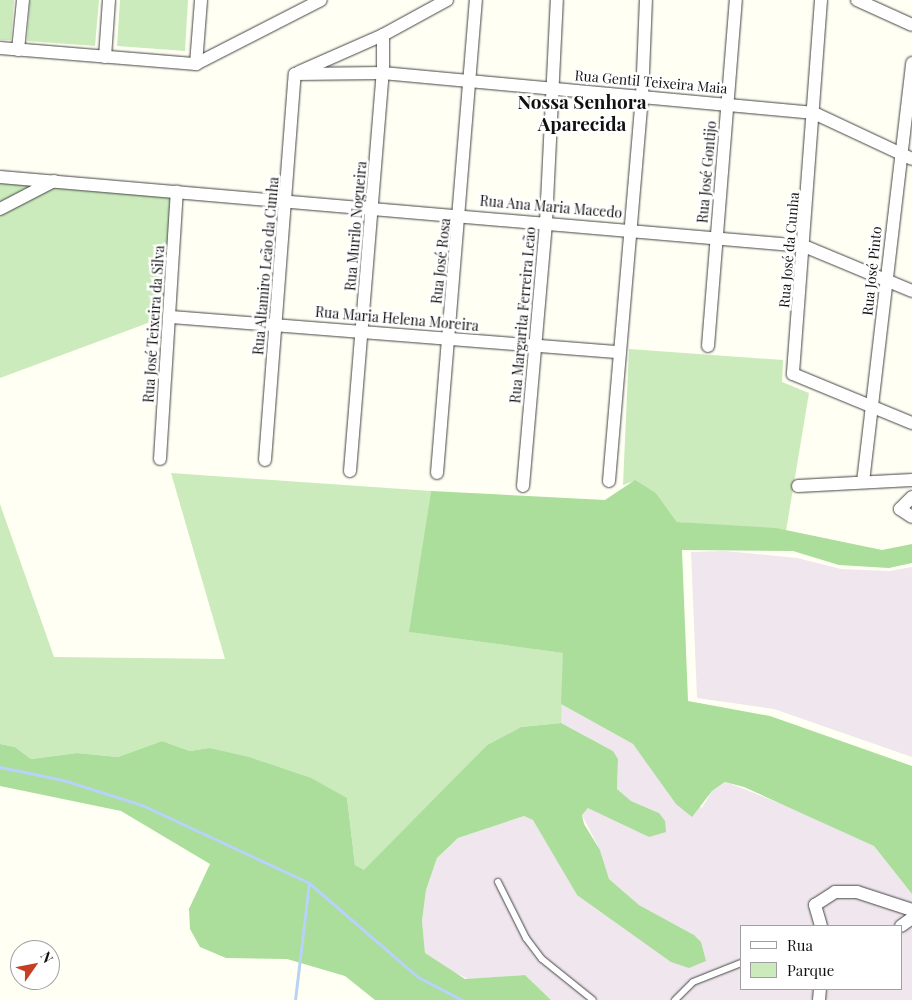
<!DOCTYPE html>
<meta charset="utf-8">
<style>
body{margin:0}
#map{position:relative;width:912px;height:1000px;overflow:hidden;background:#fffff4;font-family:"Playfair Display",serif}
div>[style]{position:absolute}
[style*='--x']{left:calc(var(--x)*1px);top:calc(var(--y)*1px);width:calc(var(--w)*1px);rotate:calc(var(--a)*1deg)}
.industrial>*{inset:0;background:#efe6ee}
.green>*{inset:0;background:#cbebbc}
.forest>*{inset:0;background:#abdd9b}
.stream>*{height:3px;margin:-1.5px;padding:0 1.5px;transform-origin:1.5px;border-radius:1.5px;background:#b8d2f8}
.roads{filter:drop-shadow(0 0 1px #444) drop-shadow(0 0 1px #444)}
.lane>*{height:6px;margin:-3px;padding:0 3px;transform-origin:3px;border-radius:3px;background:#fff}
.street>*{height:12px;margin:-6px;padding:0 6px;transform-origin:6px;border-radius:6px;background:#fff}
span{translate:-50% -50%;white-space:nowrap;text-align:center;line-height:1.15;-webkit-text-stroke:5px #fff;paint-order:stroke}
.street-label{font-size:14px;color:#111}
.district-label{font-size:19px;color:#111;font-weight:700}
.legend{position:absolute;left:740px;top:925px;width:162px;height:65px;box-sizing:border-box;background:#fff;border:1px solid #a0a0a0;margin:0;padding:6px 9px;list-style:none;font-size:15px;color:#111}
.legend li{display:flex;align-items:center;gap:10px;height:25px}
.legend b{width:25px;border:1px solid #a0a0a0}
.north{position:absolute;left:10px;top:940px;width:50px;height:50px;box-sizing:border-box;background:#fff;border:1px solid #a0a0a0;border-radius:50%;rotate:57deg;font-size:14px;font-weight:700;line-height:20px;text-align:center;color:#111}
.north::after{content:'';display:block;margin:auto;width:18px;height:22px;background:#c63e24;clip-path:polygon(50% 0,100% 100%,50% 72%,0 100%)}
</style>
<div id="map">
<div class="industrial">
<i style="clip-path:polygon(725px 551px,797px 558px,841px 569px,890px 571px,912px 567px,912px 757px,774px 709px,697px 698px,691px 552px)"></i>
<i style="clip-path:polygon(evenodd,561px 704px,633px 744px,662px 782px,702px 808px,712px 791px,726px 782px,837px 826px,874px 846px,912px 894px,912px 1000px,551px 1000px,525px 975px,468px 979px,437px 964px,425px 953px,422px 921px,426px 890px,437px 858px,458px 838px,524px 816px,533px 819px,577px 895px,694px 935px,639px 905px,609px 879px,600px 850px,582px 815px,589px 807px,649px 837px,659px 813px,631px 801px,617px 789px,618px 759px,613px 751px,561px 723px,561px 704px,741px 926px,901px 926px,901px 989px,741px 989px,741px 926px)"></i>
</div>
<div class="green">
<i style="clip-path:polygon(0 0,14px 0,11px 40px,0 40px)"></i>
<i style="clip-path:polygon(30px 0,99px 0,95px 46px,27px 41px)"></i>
<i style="clip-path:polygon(120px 0,188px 0,185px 51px,117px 46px)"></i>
<i style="clip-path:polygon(0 180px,45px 183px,0 205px)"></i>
<i style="clip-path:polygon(55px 186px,174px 198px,164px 317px,0 378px,0 215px)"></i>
<i style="clip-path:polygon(629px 349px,783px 360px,782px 382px,809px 393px,786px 531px,677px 522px,656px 493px,634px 481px,623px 485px)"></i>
<i style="clip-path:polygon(171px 473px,431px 491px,410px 632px,564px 653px,561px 723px,521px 727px,487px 745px,364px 871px,355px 865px,347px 798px,209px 748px,190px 751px,162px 741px,118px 757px,77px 753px,31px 759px,15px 747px,0 744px,0 504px,54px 657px,225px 659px)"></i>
</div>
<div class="forest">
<i style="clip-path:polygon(635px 480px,656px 493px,677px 522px,776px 528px,882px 550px,912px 544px,912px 563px,889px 568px,839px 565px,793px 551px,682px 550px,688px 701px,770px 716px,912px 766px,912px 894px,874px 846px,744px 787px,725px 782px,712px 791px,692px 817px,676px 804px,633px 744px,561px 704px,563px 653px,409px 632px,431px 491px,605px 500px)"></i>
<i style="clip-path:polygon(561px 723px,613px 751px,618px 759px,617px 789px,631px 801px,659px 813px,665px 821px,666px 832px,649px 837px,588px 808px,582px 815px,584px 824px,600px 850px,609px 879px,639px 905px,694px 935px,701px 942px,706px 961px,689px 968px,671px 962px,577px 895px,533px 820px,524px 816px,458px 838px,437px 858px,426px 890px,422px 921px,425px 953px,465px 979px,525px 975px,551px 1000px,375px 1000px,345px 976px,287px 959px,226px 958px,200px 947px,190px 929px,189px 909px,210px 864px,121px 811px,0 786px,0 744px,15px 747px,31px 759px,77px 753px,118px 757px,162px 741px,190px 751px,209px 748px,249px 757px,311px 778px,347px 798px,355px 865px,364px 870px,487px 745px,521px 727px)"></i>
</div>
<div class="stream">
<i style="--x:0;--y:767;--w:64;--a:11.7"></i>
<i style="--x:63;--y:780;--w:83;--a:17.6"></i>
<i style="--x:142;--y:805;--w:184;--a:25"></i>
<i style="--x:309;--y:883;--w:144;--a:40.8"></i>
<i style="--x:418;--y:977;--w:50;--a:27.6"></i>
<i style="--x:295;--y:1000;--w:118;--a:-83.2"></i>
</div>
<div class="roads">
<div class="lane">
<i style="--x:498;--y:882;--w:63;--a:63.4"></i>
<i style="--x:526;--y:938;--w:26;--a:53"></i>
<i style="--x:542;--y:959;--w:65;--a:38.8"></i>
<i style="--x:675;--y:1000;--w:25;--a:-45"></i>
<i style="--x:693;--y:982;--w:52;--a:-21.6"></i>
</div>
<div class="street">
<i style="--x:821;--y:0;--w:375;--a:94.3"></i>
<i style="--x:793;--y:374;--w:129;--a:22.4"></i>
<i style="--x:857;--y:0;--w:60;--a:24.4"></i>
<i style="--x:0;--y:48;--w:197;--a:4.7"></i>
<i style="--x:196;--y:64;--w:140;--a:-27.1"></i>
<i style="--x:18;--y:50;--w:50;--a:-84.3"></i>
<i style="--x:105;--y:57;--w:57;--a:-86"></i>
<i style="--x:196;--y:64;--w:64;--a:-85.5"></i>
<i style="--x:299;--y:72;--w:92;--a:-23.8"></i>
<i style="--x:383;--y:35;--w:73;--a:-28.7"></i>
<i style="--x:295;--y:74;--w:88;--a:-0.7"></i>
<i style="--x:383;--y:73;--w:433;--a:5.3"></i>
<i style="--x:814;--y:113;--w:108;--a:25.1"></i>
<i style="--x:0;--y:177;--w:807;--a:4.91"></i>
<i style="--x:804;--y:246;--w:117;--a:22.6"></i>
<i style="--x:0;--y:209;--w:61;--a:-27.4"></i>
<i style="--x:171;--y:317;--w:450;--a:4.5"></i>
<i style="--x:708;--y:346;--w:347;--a:-85.4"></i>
<i style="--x:160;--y:459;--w:268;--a:-86.4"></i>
<i style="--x:265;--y:460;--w:387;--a:-85.6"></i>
<i style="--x:350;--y:471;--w:399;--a:-85.3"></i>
<i style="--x:383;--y:73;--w:38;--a:-90"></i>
<i style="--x:437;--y:473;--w:475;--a:-85.3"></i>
<i style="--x:609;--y:481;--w:384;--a:-85.1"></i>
<i style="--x:642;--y:98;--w:98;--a:-87.7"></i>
<i style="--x:863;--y:482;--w:422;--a:-83.3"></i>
<i style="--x:523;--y:486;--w:265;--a:-85"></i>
<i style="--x:546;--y:222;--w:222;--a:-87.2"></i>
<i style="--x:798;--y:486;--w:114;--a:-3"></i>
<i style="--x:912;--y:497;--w:17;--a:135"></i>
<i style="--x:900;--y:509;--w:14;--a:34"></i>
<i style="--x:821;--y:926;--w:22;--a:-106"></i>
<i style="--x:815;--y:905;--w:24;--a:-33"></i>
<i style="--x:835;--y:892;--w:22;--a:0"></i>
<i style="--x:857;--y:892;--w:58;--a:18.1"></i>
<i style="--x:901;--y:926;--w:14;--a:-36"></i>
<i style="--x:819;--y:1000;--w:11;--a:-85"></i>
</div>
</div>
<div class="street-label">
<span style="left:651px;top:82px;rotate:5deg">Rua Gentil Teixeira Maia</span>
<span style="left:707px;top:172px;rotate:-85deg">Rua José Gontijo</span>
<span style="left:551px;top:207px;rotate:5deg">Rua Ana Maria Macedo</span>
<span style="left:356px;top:226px;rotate:-85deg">Rua Murilo Nogueira</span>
<span style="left:789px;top:250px;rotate:-85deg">Rua José da Cunha</span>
<span style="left:441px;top:261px;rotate:-84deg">Rua José Rosa</span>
<span style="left:266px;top:266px;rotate:-85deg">Rua Altamiro Leão da Cunha</span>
<span style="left:872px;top:271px;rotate:-84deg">Rua José Pinto</span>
<span style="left:523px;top:315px;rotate:-85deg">Rua Margarita Ferreira Leão</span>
<span style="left:397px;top:319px;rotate:5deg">Rua Maria Helena Moreira</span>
<span style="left:154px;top:324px;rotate:-86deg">Rua José Teixeira da Silva</span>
</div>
<div class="district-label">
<span style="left:582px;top:113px">Nossa Senhora<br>Aparecida</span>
</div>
<ul class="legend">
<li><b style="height:6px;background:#fff"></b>Rua</li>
<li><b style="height:14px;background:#cbebbc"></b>Parque</li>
</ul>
<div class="north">N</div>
</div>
